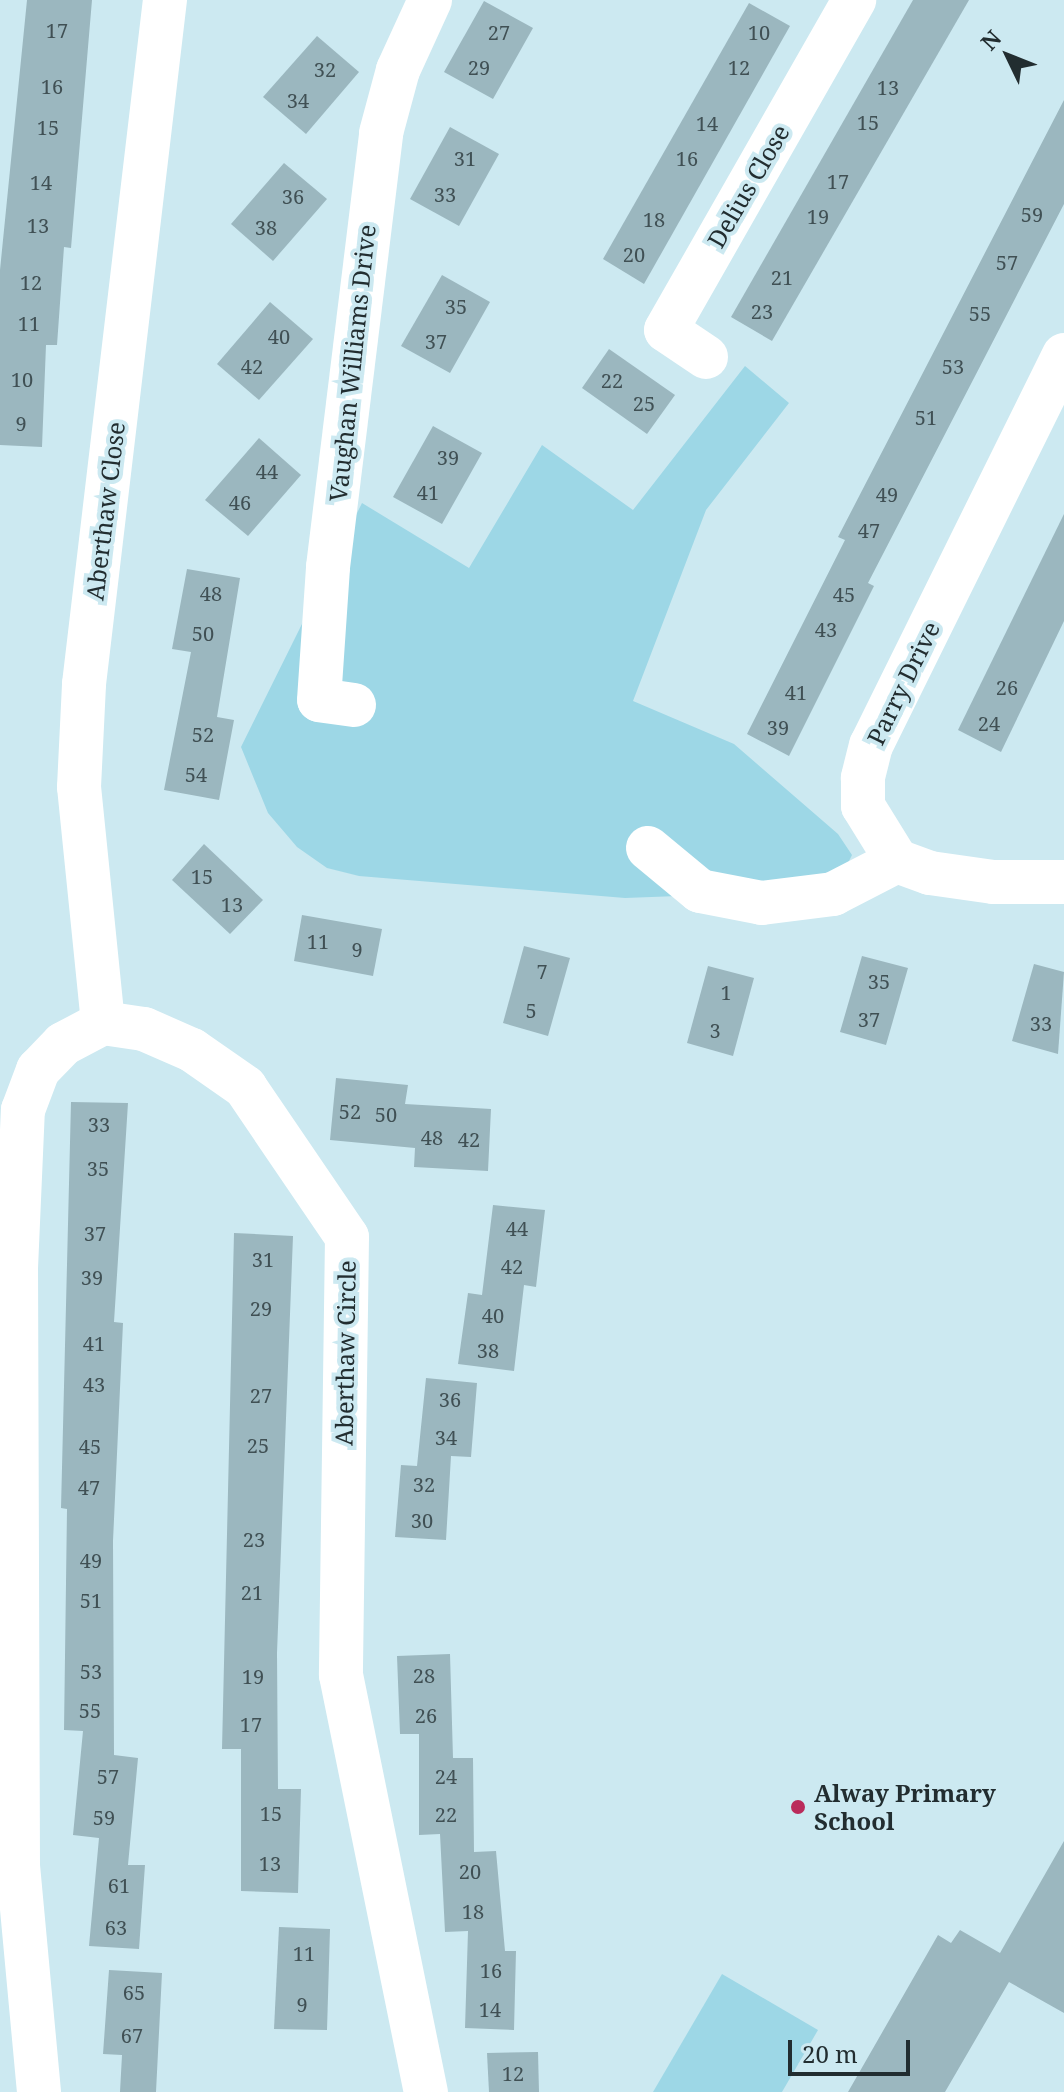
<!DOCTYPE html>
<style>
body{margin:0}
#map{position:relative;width:1064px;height:2092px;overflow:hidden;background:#cce9f1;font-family:"Noto Serif",serif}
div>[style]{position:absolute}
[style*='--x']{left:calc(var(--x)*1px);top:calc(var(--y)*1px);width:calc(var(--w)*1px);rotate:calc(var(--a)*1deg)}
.green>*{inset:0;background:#9dd7e6}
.building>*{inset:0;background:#9bb7bf}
.minor>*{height:44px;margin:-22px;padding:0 22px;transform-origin:22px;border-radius:22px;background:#fff}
.dots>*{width:22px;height:22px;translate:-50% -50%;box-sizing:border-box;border:4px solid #cce9f1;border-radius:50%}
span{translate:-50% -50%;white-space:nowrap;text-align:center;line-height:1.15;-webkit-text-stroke:8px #cce9f1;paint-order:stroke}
.number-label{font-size:20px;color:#405054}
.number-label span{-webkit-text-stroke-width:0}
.street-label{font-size:24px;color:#222d30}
.poi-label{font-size:24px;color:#222d30;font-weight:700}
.left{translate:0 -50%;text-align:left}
.north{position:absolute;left:968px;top:16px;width:80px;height:80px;-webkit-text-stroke:6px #cce9f1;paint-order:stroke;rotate:313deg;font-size:22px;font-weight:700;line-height:32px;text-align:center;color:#222d30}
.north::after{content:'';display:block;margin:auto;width:28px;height:36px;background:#222d30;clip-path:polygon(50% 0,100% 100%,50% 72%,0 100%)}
.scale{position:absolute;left:788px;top:2040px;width:122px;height:36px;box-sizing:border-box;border:4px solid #222d30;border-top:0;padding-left:10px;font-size:24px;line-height:28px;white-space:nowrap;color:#222d30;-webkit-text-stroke:6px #cce9f1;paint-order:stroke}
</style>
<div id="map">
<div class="green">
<i style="clip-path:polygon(745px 366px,789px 403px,706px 510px,633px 701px,734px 744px,838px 834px,852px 855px,844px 871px,781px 892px,625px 898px,359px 876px,327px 868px,297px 847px,268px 813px,241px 747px,362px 503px,469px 568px,542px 445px,633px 510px)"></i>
<i style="clip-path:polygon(722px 1974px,818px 2030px,782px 2092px,653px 2092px)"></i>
</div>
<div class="building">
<i style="clip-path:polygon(27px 0,92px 0,71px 248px,64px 247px,57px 345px,46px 345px,42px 447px,0 445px,0 270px)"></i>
<i style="clip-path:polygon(913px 0,969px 0,772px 341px,731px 317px)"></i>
<i style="clip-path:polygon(484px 1px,533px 28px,493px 99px,444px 72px)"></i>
<i style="clip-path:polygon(749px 3px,790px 26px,644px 284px,603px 259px)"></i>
<i style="clip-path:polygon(317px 36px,359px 72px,306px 134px,263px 97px)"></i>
<i style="clip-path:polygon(1064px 100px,1064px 204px,868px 583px,874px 586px,789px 756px,747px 734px,845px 540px,838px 537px)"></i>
<i style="clip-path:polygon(450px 127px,499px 154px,459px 226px,410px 199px)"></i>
<i style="clip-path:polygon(284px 163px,327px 199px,273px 261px,231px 224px)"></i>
<i style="clip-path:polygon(442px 275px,490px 302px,450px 373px,401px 346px)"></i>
<i style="clip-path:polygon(270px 302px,313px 339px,259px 400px,217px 364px)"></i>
<i style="clip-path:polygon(609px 349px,675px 395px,647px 434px,582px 388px)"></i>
<i style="clip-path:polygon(433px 426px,482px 453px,442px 524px,393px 497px)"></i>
<i style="clip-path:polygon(259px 438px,301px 475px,248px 536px,205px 500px)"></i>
<i style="clip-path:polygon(1064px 514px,1064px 621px,1001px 752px,958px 730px)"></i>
<i style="clip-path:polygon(187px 569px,240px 578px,217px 717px,234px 720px,219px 800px,164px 790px,191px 652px,172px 649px)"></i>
<i style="clip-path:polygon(204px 844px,263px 900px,230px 934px,172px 880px)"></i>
<i style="clip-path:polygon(302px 915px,382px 929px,373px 976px,294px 961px)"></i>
<i style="clip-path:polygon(524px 946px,570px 958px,548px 1036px,503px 1023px)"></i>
<i style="clip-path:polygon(862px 956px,908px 968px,886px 1045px,840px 1032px)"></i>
<i style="clip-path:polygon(1034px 964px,1064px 972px,1058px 1054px,1012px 1041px)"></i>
<i style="clip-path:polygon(708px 966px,754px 978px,733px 1056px,687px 1043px)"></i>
<i style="clip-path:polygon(336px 1078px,408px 1085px,405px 1104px,491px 1109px,488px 1171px,414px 1167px,415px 1148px,330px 1140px)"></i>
<i style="clip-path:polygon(71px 1102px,128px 1103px,114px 1322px,123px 1323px,113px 1541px,114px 1755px,138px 1758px,128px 1865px,145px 1865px,139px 1949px,89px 1946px,99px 1838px,73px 1835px,83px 1731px,64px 1730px,67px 1509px,61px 1508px)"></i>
<i style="clip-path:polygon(493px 1205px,545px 1210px,536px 1287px,524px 1285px,514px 1371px,458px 1364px,468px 1293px,482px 1295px)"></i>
<i style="clip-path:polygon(234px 1233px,293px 1236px,277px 1653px,278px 1789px,301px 1789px,298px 1893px,241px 1891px,241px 1749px,222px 1749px)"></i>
<i style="clip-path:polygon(426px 1378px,477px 1383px,471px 1457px,451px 1456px,446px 1540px,395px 1537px,401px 1465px,417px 1466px)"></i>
<i style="clip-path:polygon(450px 1654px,453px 1758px,473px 1758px,474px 1852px,496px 1851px,505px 1951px,516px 1951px,514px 2030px,465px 2028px,468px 1931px,445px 1932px,440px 1834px,419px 1835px,419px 1734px,400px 1734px,397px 1656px)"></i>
<i style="clip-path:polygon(1064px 1841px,1064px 2013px,1009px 1982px,945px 2092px,848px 2092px,938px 1935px,951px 1943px,960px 1930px,1000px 1953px)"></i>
<i style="clip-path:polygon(279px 1927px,330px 1929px,327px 2030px,274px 2029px)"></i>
<i style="clip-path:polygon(109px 1970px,162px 1973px,156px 2092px,120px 2092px,122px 2055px,103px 2054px)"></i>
<i style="clip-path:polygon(538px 2052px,539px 2092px,489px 2092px,487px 2053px)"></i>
</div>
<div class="minor">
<i style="--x:1064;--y:355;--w:435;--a:116.3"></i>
<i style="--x:871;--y:745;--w:34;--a:104"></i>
<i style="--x:863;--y:778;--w:28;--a:90"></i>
<i style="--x:863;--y:806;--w:65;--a:58.3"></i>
<i style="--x:897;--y:861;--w:35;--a:20"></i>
<i style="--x:930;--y:873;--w:64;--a:8.1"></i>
<i style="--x:993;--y:882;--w:71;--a:0"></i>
<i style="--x:706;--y:357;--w:48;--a:-146"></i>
<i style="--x:666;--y:330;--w:380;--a:-60.3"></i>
<i style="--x:354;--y:705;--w:35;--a:-172"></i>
<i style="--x:319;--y:700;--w:133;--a:-86.1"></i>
<i style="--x:328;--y:567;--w:437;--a:-83"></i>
<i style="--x:381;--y:133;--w:65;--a:-74.9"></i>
<i style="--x:398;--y:70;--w:77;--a:-65.4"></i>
<i style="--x:648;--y:848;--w:67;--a:39.6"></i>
<i style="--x:700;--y:891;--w:63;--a:11"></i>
<i style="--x:762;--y:903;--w:72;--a:-7.2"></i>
<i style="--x:833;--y:894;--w:72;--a:-27.3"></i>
<i style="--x:103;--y:1023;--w:237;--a:-95.8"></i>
<i style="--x:79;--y:787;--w:103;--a:-87.2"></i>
<i style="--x:84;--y:684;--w:689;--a:-83.25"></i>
<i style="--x:39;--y:2092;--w:226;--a:-95.3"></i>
<i style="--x:18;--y:1867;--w:599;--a:-90.19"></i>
<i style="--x:16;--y:1268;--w:158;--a:-87.5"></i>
<i style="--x:23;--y:1110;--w:43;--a:-69.4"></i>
<i style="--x:38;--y:1070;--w:36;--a:-46"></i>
<i style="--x:63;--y:1044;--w:45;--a:-27.7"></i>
<i style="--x:103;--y:1023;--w:41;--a:8.3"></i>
<i style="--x:144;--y:1029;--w:52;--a:23.6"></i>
<i style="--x:192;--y:1050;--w:65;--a:34.9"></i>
<i style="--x:245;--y:1087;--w:181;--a:55.8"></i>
<i style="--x:347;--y:1237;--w:438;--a:90.8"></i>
<i style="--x:341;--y:1675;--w:426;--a:78.5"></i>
</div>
<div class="dots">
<i style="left:798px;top:1807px;background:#ba2b5b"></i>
</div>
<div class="number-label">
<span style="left:57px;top:30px">17</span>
<span style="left:499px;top:32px">27</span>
<span style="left:759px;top:32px">10</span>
<span style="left:479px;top:67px">29</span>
<span style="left:739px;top:67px">12</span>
<span style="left:325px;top:69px">32</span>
<span style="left:52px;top:86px">16</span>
<span style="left:888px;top:87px">13</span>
<span style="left:298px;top:100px">34</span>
<span style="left:868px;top:122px">15</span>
<span style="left:707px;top:123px">14</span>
<span style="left:48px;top:127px">15</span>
<span style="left:465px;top:158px">31</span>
<span style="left:687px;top:158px">16</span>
<span style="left:838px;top:181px">17</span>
<span style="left:41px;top:182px">14</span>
<span style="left:445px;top:194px">33</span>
<span style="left:293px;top:196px">36</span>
<span style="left:1032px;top:214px">59</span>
<span style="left:818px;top:216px">19</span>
<span style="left:654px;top:219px">18</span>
<span style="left:38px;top:225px">13</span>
<span style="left:266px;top:227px">38</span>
<span style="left:634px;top:254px">20</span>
<span style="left:1007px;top:262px">57</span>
<span style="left:782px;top:277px">21</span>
<span style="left:31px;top:282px">12</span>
<span style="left:456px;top:306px">35</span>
<span style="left:762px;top:311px">23</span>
<span style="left:980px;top:313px">55</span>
<span style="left:29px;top:323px">11</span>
<span style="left:279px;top:336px">40</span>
<span style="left:436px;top:341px">37</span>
<span style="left:252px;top:366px">42</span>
<span style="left:953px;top:366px">53</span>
<span style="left:22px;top:379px">10</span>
<span style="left:612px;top:380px">22</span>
<span style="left:644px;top:403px">25</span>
<span style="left:926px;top:417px">51</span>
<span style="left:21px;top:423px">9</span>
<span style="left:448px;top:457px">39</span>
<span style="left:267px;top:471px">44</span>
<span style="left:428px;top:492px">41</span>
<span style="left:887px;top:494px">49</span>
<span style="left:240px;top:502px">46</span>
<span style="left:869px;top:530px">47</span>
<span style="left:211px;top:593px">48</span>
<span style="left:844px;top:594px">45</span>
<span style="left:826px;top:629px">43</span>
<span style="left:203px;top:633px">50</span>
<span style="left:1007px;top:687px">26</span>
<span style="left:796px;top:692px">41</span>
<span style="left:989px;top:723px">24</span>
<span style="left:778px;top:727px">39</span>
<span style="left:203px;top:734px">52</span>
<span style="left:196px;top:774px">54</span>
<span style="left:202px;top:876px">15</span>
<span style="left:232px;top:904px">13</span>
<span style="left:318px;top:941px">11</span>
<span style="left:357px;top:949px">9</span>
<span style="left:542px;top:971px">7</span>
<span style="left:879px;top:981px">35</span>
<span style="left:726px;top:992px">1</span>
<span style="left:531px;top:1010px">5</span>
<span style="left:869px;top:1019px">37</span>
<span style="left:1041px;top:1023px">33</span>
<span style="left:715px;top:1030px">3</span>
<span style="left:350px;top:1111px">52</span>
<span style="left:386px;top:1114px">50</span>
<span style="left:99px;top:1124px">33</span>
<span style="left:432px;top:1137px">48</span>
<span style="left:469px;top:1139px">42</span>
<span style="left:98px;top:1168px">35</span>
<span style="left:517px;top:1228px">44</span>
<span style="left:95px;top:1233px">37</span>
<span style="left:263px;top:1259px">31</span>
<span style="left:512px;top:1266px">42</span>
<span style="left:92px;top:1277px">39</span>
<span style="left:261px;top:1308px">29</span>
<span style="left:493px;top:1315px">40</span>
<span style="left:94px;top:1343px">41</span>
<span style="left:488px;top:1350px">38</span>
<span style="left:94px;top:1384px">43</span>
<span style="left:261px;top:1395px">27</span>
<span style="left:450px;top:1399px">36</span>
<span style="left:446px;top:1437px">34</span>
<span style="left:258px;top:1445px">25</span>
<span style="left:90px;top:1446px">45</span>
<span style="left:424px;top:1484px">32</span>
<span style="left:89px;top:1487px">47</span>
<span style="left:422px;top:1520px">30</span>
<span style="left:254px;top:1539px">23</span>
<span style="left:91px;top:1560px">49</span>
<span style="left:252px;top:1592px">21</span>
<span style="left:91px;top:1600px">51</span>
<span style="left:91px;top:1671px">53</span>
<span style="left:424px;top:1675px">28</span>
<span style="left:253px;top:1676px">19</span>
<span style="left:90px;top:1710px">55</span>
<span style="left:426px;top:1715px">26</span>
<span style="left:251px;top:1724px">17</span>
<span style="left:108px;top:1776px">57</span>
<span style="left:446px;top:1776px">24</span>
<span style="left:271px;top:1813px">15</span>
<span style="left:446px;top:1814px">22</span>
<span style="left:104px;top:1817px">59</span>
<span style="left:270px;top:1863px">13</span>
<span style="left:470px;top:1871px">20</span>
<span style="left:119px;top:1885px">61</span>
<span style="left:473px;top:1911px">18</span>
<span style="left:116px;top:1927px">63</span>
<span style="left:304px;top:1953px">11</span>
<span style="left:491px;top:1970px">16</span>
<span style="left:134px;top:1992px">65</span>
<span style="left:302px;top:2004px">9</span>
<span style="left:490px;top:2009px">14</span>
<span style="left:132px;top:2035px">67</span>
<span style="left:513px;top:2073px">12</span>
</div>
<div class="street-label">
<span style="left:748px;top:186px;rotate:-60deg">Delius Close</span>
<span style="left:352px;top:363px;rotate:-84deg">Vaughan Williams Drive</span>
<span style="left:105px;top:511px;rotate:-83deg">Aberthaw Close</span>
<span style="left:903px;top:683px;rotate:-64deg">Parry Drive</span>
<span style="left:345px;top:1353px;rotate:-89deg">Aberthaw Circle</span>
</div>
<div class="poi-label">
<span class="left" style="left:814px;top:1807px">Alway Primary<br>School</span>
</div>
<div class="north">N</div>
<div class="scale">20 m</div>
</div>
